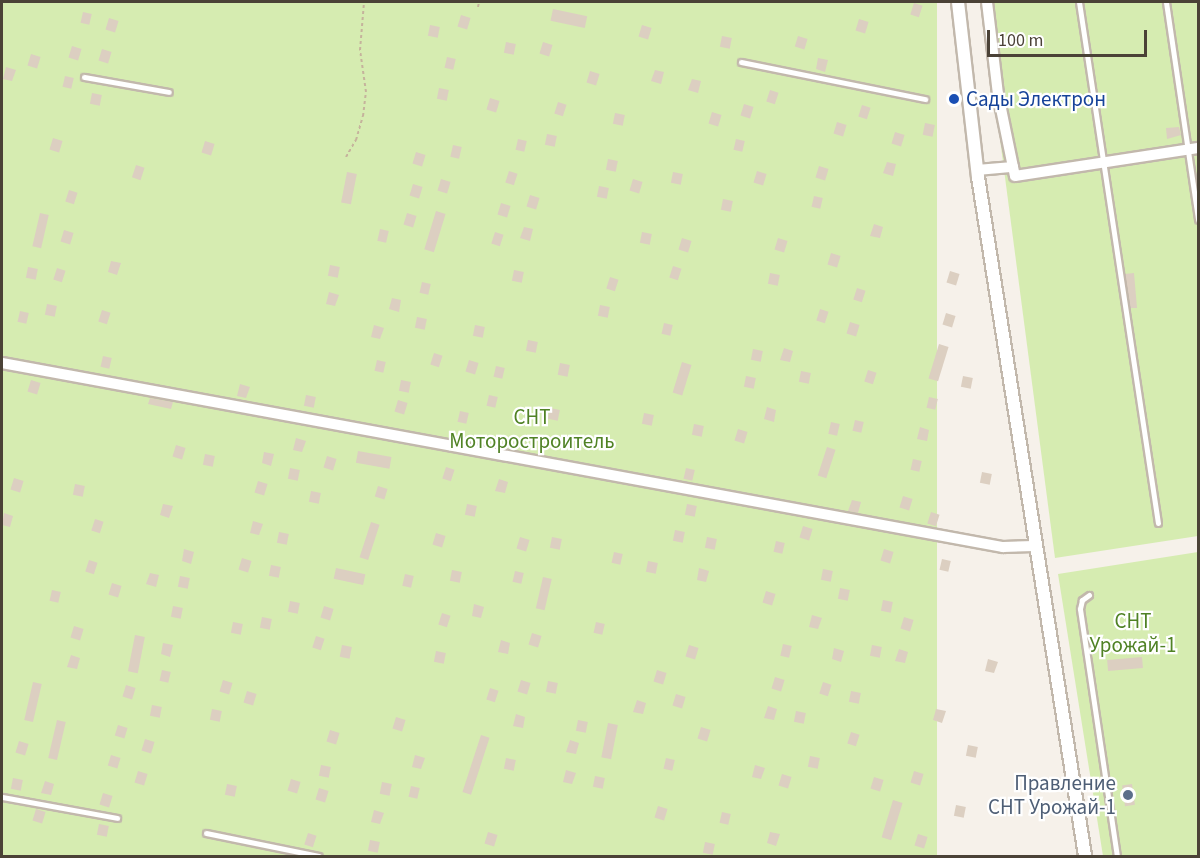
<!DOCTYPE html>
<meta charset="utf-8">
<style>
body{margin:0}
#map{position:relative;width:1200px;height:858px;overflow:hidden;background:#f6f1ea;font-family:"Source Sans 3",sans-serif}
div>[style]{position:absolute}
.green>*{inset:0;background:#d6ecb1;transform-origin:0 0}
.building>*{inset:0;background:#dccfc1;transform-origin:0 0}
.path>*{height:2px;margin-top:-1px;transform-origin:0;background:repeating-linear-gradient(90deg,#c5b39c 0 3px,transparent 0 6px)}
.roads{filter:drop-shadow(2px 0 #c2b8ac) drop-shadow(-2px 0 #c2b8ac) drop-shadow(0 2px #c2b8ac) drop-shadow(0 -2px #c2b8ac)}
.service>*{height:5px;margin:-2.5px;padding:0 2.5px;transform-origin:2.5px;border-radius:2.5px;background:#fff}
.minor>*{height:10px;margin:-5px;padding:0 5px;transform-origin:5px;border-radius:5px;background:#fff}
.tertiary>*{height:12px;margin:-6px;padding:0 6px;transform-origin:6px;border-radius:6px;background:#fff}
.dots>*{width:16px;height:16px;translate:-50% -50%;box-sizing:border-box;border:3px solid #fff;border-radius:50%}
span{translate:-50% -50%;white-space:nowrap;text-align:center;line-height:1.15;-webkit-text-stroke:4.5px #fff;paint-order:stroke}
.transit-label{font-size:21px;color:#164399}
.left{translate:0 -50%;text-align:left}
.park-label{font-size:21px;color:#508225}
.service-label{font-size:21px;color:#4e5e75}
.right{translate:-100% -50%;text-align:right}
.frame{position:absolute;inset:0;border:3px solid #4b4237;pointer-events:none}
.scale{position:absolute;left:987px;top:30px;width:160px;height:27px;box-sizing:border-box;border:3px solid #4b4237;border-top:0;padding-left:8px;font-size:18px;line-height:21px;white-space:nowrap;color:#4b4237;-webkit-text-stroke:4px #fff;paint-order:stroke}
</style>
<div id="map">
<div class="green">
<i style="left:2px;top:2px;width:935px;height:854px"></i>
<i style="clip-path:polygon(982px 2px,1198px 2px,1198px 536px,1055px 558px)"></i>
<i style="clip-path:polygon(1198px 552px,1198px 856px,1103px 856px,1058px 574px)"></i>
</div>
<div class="building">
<i style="left:914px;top:3px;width:9px;height:12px;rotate:18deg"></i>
<i style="left:553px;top:9px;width:35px;height:12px;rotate:12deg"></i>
<i style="left:83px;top:12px;width:9px;height:11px;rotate:13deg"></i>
<i style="left:461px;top:15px;width:10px;height:12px;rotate:17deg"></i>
<i style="left:109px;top:18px;width:10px;height:12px;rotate:17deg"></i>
<i style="left:859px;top:19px;width:10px;height:12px;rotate:17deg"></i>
<i style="left:430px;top:25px;width:10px;height:11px;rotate:11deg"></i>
<i style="left:642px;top:25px;width:10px;height:12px;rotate:17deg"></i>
<i style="left:722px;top:36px;width:10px;height:11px;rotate:11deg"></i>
<i style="left:798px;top:36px;width:10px;height:11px;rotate:17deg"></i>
<i style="left:506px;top:42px;width:10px;height:11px;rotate:11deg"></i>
<i style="left:543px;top:42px;width:10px;height:12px;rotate:17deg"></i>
<i style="left:72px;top:46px;width:10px;height:12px;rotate:17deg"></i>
<i style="left:102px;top:49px;width:10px;height:12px;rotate:17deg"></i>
<i style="left:31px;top:54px;width:10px;height:12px;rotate:17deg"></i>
<i style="left:447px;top:57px;width:9px;height:11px;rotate:13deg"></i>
<i style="clip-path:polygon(818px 58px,828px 60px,825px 72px,816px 69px)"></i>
<i style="clip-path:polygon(6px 67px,16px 70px,12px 81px,3px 79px)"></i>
<i style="clip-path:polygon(655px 70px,664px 72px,661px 84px,651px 81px)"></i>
<i style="left:590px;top:71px;width:10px;height:12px;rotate:17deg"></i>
<i style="left:65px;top:76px;width:9px;height:11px;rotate:13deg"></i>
<i style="clip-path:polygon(692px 79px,701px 81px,698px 93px,688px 90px)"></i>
<i style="left:439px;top:88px;width:10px;height:11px;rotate:11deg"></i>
<i style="left:770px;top:90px;width:9px;height:12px;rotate:18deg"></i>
<i style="left:92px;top:93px;width:10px;height:11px;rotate:11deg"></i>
<i style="left:490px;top:98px;width:10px;height:12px;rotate:17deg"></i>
<i style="left:558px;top:102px;width:9px;height:12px;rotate:18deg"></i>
<i style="left:744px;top:104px;width:10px;height:12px;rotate:17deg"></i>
<i style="left:862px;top:105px;width:9px;height:12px;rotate:18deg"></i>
<i style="left:712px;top:112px;width:10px;height:12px;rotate:17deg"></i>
<i style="left:615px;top:113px;width:10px;height:11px;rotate:11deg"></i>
<i style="left:837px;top:122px;width:10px;height:12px;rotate:17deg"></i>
<i style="left:925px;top:123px;width:10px;height:12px;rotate:11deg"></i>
<i style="clip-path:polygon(1179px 127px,1181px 135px,1167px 139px,1166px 128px)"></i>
<i style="left:895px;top:132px;width:10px;height:12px;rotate:17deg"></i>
<i style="left:547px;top:134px;width:10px;height:11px;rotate:11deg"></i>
<i style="left:53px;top:138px;width:10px;height:12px;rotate:17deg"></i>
<i style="left:518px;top:139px;width:9px;height:11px;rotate:13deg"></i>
<i style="left:736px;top:139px;width:9px;height:11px;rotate:13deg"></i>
<i style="left:205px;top:141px;width:10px;height:12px;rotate:17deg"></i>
<i style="left:453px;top:145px;width:9px;height:12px;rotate:13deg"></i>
<i style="left:416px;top:152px;width:10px;height:12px;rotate:17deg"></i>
<i style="left:608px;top:159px;width:10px;height:11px;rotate:11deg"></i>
<i style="clip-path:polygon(887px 162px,896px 164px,893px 176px,883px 173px)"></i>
<i style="left:136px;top:165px;width:9px;height:13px;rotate:18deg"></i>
<i style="left:819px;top:166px;width:10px;height:12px;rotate:17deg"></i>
<i style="left:509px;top:171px;width:9px;height:12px;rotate:18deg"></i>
<i style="left:757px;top:171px;width:10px;height:12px;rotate:17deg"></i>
<i style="left:347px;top:172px;width:10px;height:31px;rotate:11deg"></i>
<i style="left:673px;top:172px;width:10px;height:11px;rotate:11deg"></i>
<i style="left:441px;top:179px;width:10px;height:12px;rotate:17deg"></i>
<i style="left:633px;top:179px;width:10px;height:12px;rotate:17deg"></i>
<i style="left:413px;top:184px;width:10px;height:12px;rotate:17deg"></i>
<i style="left:599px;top:186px;width:10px;height:11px;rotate:11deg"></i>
<i style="left:69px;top:190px;width:9px;height:12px;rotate:18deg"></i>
<i style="left:530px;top:195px;width:10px;height:12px;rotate:17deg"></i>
<i style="left:814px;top:196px;width:9px;height:11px;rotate:13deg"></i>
<i style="left:723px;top:199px;width:10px;height:11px;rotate:11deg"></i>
<i style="left:501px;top:203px;width:10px;height:12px;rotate:17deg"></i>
<i style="left:436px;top:211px;width:10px;height:40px;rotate:17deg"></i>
<i style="left:40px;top:213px;width:9px;height:34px;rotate:13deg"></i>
<i style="left:407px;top:213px;width:10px;height:12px;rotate:17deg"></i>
<i style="clip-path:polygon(874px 224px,883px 227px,880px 238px,870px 236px)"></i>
<i style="clip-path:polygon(524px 227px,533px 229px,530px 241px,520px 238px)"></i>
<i style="left:380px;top:229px;width:9px;height:12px;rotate:13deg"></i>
<i style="left:64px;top:230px;width:10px;height:12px;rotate:17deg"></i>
<i style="left:495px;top:232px;width:9px;height:12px;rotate:18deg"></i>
<i style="left:642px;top:232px;width:10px;height:11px;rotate:11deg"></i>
<i style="left:682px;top:238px;width:10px;height:12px;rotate:17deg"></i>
<i style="left:778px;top:238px;width:10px;height:12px;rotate:17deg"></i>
<i style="left:831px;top:253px;width:10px;height:12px;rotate:17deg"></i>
<i style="clip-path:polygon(111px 261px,121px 263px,117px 275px,108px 272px)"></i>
<i style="left:330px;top:265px;width:10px;height:11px;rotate:11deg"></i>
<i style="left:673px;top:266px;width:9px;height:12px;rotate:18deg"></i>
<i style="left:28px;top:267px;width:10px;height:11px;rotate:11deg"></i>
<i style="left:57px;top:268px;width:9px;height:12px;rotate:18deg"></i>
<i style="left:514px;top:270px;width:10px;height:11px;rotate:11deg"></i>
<i style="left:950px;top:271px;width:10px;height:12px;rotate:17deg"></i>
<i style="left:770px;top:273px;width:10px;height:11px;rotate:11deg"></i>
<i style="clip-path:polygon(1134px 273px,1137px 308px,1130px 308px,1125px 274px)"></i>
<i style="left:610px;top:277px;width:9px;height:12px;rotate:18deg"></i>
<i style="left:422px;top:282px;width:9px;height:11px;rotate:13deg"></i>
<i style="left:857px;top:288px;width:9px;height:12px;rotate:18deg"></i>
<i style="clip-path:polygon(329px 292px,339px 295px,335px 306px,326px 304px)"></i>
<i style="clip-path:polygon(392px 298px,401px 300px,399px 312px,389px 309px)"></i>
<i style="left:47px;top:304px;width:10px;height:11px;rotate:11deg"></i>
<i style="left:600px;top:305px;width:10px;height:11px;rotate:11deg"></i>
<i style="left:820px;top:309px;width:9px;height:12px;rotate:18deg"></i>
<i style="left:102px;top:310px;width:9px;height:12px;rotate:18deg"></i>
<i style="left:20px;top:311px;width:9px;height:11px;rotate:13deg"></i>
<i style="left:946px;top:313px;width:10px;height:12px;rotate:17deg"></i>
<i style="left:417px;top:317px;width:10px;height:11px;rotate:11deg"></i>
<i style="left:850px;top:322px;width:10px;height:12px;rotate:17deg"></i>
<i style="left:664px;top:323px;width:9px;height:11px;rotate:13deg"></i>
<i style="clip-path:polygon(374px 325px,384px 328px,380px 339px,371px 337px)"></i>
<i style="left:475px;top:325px;width:10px;height:11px;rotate:11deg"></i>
<i style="left:528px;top:340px;width:10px;height:11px;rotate:11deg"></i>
<i style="left:939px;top:344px;width:10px;height:36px;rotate:17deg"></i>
<i style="clip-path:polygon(784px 348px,793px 351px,790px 362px,780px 360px)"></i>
<i style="left:753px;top:349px;width:10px;height:11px;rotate:11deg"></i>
<i style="left:434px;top:353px;width:9px;height:12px;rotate:18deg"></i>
<i style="left:103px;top:356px;width:9px;height:11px;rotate:13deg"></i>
<i style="left:377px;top:360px;width:9px;height:11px;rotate:13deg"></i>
<i style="left:469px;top:360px;width:10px;height:12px;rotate:17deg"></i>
<i style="left:682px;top:362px;width:10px;height:32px;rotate:17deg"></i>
<i style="left:560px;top:363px;width:10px;height:12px;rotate:11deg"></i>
<i style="left:496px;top:366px;width:9px;height:11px;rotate:13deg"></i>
<i style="left:868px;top:370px;width:9px;height:12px;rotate:18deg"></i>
<i style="left:801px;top:371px;width:10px;height:11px;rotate:11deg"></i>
<i style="left:746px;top:376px;width:10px;height:11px;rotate:11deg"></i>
<i style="left:963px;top:376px;width:10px;height:11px;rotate:11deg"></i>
<i style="left:31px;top:380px;width:10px;height:12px;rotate:17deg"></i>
<i style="left:401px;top:380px;width:10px;height:11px;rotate:11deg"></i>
<i style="clip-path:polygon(240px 384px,250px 387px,246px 398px,237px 396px)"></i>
<i style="left:306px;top:395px;width:10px;height:11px;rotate:11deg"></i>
<i style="left:489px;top:395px;width:9px;height:11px;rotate:13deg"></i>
<i style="left:929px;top:397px;width:9px;height:11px;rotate:13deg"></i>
<i style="clip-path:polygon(150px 398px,173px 402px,171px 409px,148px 404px)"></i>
<i style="left:398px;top:400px;width:10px;height:12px;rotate:17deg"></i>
<i style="clip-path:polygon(767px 407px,776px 410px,774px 422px,764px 419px)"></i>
<i style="left:550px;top:408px;width:10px;height:11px;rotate:11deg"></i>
<i style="left:460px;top:411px;width:9px;height:11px;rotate:13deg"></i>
<i style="left:644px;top:413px;width:10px;height:11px;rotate:11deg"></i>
<i style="left:855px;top:420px;width:9px;height:11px;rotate:13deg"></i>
<i style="left:831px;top:422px;width:9px;height:12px;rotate:13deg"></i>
<i style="left:694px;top:424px;width:10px;height:11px;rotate:11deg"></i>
<i style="clip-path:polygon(920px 427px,929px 430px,927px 441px,917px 439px)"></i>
<i style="left:738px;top:429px;width:10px;height:12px;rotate:17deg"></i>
<i style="clip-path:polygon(296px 438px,306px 441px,302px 452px,293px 450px)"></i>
<i style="left:176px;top:445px;width:10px;height:12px;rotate:17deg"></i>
<i style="left:827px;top:447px;width:9px;height:30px;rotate:18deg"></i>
<i style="left:358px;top:451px;width:34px;height:12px;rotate:10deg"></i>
<i style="clip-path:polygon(264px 452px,274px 454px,271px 466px,262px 463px)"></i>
<i style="left:205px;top:454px;width:10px;height:11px;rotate:11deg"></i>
<i style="left:327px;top:456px;width:10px;height:12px;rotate:17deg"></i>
<i style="left:913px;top:459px;width:9px;height:11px;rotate:13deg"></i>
<i style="left:446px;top:467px;width:9px;height:12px;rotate:18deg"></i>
<i style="left:290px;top:468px;width:10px;height:11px;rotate:11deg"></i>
<i style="left:686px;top:468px;width:9px;height:11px;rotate:13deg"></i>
<i style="left:982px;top:472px;width:10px;height:11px;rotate:11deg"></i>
<i style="left:14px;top:478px;width:10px;height:12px;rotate:17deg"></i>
<i style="clip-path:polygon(499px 479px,508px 482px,505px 493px,495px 491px)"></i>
<i style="left:258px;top:481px;width:10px;height:12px;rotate:17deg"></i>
<i style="left:75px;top:484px;width:10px;height:11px;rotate:11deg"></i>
<i style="left:378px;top:486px;width:10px;height:11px;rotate:17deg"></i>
<i style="left:311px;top:491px;width:10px;height:11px;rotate:11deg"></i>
<i style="left:903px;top:496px;width:10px;height:12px;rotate:17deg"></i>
<i style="clip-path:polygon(852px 500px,861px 502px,858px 513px,848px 511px)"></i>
<i style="clip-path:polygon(163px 504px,173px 506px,169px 518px,160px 515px)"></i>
<i style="left:467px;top:504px;width:10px;height:11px;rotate:11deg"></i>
<i style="left:687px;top:504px;width:10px;height:11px;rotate:11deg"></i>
<i style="left:931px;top:512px;width:9px;height:12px;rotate:18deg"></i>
<i style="clip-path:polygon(4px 513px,13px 516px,10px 527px,2px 525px)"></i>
<i style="left:95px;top:519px;width:9px;height:12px;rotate:18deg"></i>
<i style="clip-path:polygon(253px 521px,263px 524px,259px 535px,250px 533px)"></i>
<i style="left:371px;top:522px;width:9px;height:37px;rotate:18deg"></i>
<i style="left:803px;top:526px;width:10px;height:12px;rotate:17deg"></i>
<i style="left:675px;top:530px;width:10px;height:11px;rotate:11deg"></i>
<i style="left:279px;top:532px;width:10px;height:11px;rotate:11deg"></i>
<i style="left:436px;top:533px;width:10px;height:12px;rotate:17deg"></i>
<i style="left:520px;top:537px;width:10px;height:12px;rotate:17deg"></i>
<i style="left:552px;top:537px;width:10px;height:11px;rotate:11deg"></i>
<i style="left:707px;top:537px;width:10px;height:11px;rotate:11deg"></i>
<i style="left:776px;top:541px;width:9px;height:11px;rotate:13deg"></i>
<i style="clip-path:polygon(184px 549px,194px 552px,191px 564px,182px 561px)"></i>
<i style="left:884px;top:549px;width:10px;height:12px;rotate:17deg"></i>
<i style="left:614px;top:552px;width:9px;height:11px;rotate:13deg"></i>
<i style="left:242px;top:558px;width:10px;height:12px;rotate:17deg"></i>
<i style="left:942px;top:559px;width:9px;height:11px;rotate:13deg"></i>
<i style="left:89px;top:560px;width:9px;height:12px;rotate:18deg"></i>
<i style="left:648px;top:561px;width:10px;height:11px;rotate:11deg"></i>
<i style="left:271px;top:565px;width:10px;height:11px;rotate:11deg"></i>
<i style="left:336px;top:568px;width:30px;height:11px;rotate:12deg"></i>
<i style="clip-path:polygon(699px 568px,709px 571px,706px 582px,697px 580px)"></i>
<i style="left:823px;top:569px;width:10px;height:11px;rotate:11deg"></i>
<i style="left:452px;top:570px;width:10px;height:11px;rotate:11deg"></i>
<i style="left:515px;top:571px;width:9px;height:11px;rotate:13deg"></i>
<i style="clip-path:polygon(150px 573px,159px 575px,156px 587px,146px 584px)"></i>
<i style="left:405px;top:574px;width:9px;height:12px;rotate:13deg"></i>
<i style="left:180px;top:576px;width:10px;height:11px;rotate:11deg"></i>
<i style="left:543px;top:577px;width:9px;height:32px;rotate:13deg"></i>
<i style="left:112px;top:583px;width:10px;height:12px;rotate:17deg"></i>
<i style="left:840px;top:588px;width:10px;height:11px;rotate:11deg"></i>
<i style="left:52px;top:590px;width:9px;height:11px;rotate:13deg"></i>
<i style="left:766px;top:591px;width:10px;height:12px;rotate:17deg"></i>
<i style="left:883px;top:600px;width:10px;height:11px;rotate:11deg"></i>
<i style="left:290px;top:601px;width:10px;height:11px;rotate:11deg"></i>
<i style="clip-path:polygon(474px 604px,484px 607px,481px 618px,472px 616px)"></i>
<i style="left:173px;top:606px;width:10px;height:11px;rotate:11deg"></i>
<i style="left:324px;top:606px;width:10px;height:12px;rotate:17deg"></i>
<i style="left:442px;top:613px;width:9px;height:12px;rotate:18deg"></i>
<i style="clip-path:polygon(812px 615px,822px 618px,818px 629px,809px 627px)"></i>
<i style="left:262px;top:617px;width:10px;height:11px;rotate:11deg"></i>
<i style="left:904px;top:617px;width:10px;height:12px;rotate:17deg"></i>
<i style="left:233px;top:622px;width:10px;height:11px;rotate:11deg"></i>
<i style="left:596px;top:622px;width:9px;height:11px;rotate:13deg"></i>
<i style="left:74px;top:626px;width:10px;height:12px;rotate:17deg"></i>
<i style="left:532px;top:633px;width:10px;height:12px;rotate:17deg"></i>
<i style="left:135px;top:635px;width:10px;height:37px;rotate:11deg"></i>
<i style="left:316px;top:636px;width:9px;height:12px;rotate:18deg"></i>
<i style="clip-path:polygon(501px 640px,510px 643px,508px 654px,498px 652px)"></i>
<i style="clip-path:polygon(163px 643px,173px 645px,170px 657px,161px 654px)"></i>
<i style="left:783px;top:644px;width:9px;height:12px;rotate:13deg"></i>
<i style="left:342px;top:645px;width:10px;height:12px;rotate:11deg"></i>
<i style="left:689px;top:645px;width:10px;height:12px;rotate:17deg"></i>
<i style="left:872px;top:645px;width:10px;height:11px;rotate:11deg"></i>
<i style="clip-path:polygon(834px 648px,844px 651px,841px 662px,832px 659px)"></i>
<i style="clip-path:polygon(899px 649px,908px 652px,905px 663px,895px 661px)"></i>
<i style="left:436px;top:651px;width:10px;height:11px;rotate:11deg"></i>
<i style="clip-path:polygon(71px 655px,80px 658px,77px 669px,67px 667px)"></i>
<i style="left:1142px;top:657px;width:11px;height:35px;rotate:85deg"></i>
<i style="clip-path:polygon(988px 659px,998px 662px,994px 673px,985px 671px)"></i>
<i style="left:162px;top:670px;width:9px;height:11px;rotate:13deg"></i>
<i style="left:657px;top:670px;width:10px;height:12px;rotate:17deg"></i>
<i style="left:775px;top:677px;width:10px;height:12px;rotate:17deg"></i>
<i style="left:223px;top:680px;width:10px;height:12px;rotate:17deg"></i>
<i style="left:521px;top:680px;width:10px;height:12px;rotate:17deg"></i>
<i style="left:548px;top:681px;width:10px;height:11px;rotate:11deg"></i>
<i style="left:33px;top:682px;width:9px;height:39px;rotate:13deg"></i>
<i style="left:823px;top:682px;width:9px;height:12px;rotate:18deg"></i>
<i style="left:126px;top:685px;width:10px;height:12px;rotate:17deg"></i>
<i style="left:490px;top:688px;width:9px;height:12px;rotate:18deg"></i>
<i style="left:247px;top:691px;width:10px;height:12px;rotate:17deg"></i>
<i style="left:851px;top:691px;width:10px;height:11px;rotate:11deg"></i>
<i style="left:676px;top:694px;width:10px;height:12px;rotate:17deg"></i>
<i style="clip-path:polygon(637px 700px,646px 703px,643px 714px,633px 712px)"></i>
<i style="left:152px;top:705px;width:10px;height:11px;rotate:11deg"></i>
<i style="clip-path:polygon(768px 706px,777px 709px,774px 720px,764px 718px)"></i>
<i style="left:212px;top:709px;width:10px;height:11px;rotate:11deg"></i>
<i style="clip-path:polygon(936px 709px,946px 711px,942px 723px,933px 720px)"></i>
<i style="left:796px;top:711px;width:10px;height:11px;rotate:11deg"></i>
<i style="clip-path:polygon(516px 714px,525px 717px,523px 728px,513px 726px)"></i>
<i style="left:396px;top:717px;width:10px;height:12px;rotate:17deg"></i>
<i style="left:57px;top:720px;width:9px;height:39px;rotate:13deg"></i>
<i style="left:578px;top:720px;width:10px;height:11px;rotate:11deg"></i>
<i style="left:608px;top:723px;width:10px;height:35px;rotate:11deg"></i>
<i style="left:118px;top:725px;width:10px;height:11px;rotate:17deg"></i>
<i style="left:701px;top:727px;width:10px;height:12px;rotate:17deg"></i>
<i style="left:330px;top:730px;width:10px;height:12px;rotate:17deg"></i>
<i style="left:851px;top:732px;width:9px;height:12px;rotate:18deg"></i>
<i style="left:481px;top:735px;width:9px;height:60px;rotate:18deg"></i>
<i style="left:145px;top:739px;width:10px;height:12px;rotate:17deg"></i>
<i style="clip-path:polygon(570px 740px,579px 743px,576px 754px,566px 752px)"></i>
<i style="left:19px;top:741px;width:10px;height:12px;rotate:17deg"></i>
<i style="left:968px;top:745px;width:10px;height:11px;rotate:11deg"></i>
<i style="left:111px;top:755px;width:10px;height:11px;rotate:17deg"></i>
<i style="clip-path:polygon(415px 755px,425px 758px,421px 769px,412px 767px)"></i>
<i style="left:810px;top:756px;width:10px;height:11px;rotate:11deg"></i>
<i style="left:506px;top:758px;width:10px;height:11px;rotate:11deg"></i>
<i style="left:666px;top:758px;width:9px;height:11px;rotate:13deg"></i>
<i style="left:321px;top:765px;width:10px;height:11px;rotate:11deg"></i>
<i style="clip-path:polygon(755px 765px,765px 768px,761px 779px,752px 777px)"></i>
<i style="clip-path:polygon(566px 770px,576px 773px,572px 784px,563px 782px)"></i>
<i style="left:138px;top:771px;width:10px;height:12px;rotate:17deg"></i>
<i style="left:914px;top:771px;width:10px;height:12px;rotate:17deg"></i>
<i style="left:782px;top:774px;width:10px;height:12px;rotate:17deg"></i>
<i style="left:595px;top:776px;width:10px;height:11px;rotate:11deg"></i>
<i style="left:874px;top:777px;width:10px;height:12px;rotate:17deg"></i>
<i style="left:13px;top:778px;width:10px;height:11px;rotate:11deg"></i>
<i style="left:291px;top:779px;width:10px;height:12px;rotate:17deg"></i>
<i style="clip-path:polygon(45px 781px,54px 784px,51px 795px,41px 793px)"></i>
<i style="left:382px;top:782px;width:10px;height:12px;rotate:11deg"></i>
<i style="left:227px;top:784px;width:10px;height:11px;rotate:11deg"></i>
<i style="left:1132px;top:784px;width:21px;height:10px;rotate:82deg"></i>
<i style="left:411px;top:786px;width:9px;height:11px;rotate:13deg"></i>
<i style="left:319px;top:788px;width:10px;height:12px;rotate:17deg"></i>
<i style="left:103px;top:793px;width:10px;height:12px;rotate:17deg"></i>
<i style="left:893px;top:800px;width:10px;height:39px;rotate:17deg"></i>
<i style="left:956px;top:805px;width:10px;height:11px;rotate:11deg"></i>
<i style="left:658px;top:806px;width:10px;height:12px;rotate:17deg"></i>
<i style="left:36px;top:809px;width:10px;height:12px;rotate:17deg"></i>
<i style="clip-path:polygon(374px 810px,384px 813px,380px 824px,371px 822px)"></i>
<i style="left:722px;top:812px;width:9px;height:11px;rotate:13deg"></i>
<i style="left:99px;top:824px;width:10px;height:11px;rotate:11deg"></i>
<i style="left:488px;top:832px;width:10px;height:12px;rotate:17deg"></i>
<i style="clip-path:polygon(770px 832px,780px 834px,776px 846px,767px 843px)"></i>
<i style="left:308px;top:833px;width:9px;height:12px;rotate:18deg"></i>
<i style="left:918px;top:834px;width:10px;height:12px;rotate:17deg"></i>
<i style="left:370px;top:840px;width:10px;height:11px;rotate:11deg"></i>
<i style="left:705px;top:842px;width:10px;height:11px;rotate:11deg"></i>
</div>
<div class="path">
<i style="left:478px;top:7px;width:5px;rotate:-79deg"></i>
<i style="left:346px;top:157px;width:20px;rotate:-60deg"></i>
<i style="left:356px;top:140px;width:25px;rotate:-74deg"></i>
<i style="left:363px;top:116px;width:24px;rotate:-83deg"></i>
<i style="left:366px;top:92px;width:42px;rotate:-98.1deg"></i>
<i style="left:360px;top:50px;width:48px;rotate:-85.2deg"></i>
</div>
<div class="roads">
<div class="service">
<i style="left:1079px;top:2px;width:527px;rotate:81.38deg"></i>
<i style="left:1166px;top:2px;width:220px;rotate:81.6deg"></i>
<i style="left:741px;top:62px;width:188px;rotate:11.4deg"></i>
<i style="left:84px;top:77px;width:86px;rotate:10deg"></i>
<i style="left:1089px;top:595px;width:9px;rotate:144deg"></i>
<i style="left:1082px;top:600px;width:9px;rotate:103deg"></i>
<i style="left:1080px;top:609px;width:250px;rotate:81.5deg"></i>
<i style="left:2px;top:797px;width:117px;rotate:10.3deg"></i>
<i style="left:206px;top:833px;width:115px;rotate:11.5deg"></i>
</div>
<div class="minor">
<i style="left:987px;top:2px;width:93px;rotate:83.2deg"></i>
<i style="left:998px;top:94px;width:75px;rotate:78.4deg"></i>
<i style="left:977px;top:170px;width:36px;rotate:-5deg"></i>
<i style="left:1013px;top:167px;width:9px;rotate:77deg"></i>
<i style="left:1015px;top:176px;width:185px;rotate:-8.7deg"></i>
<i style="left:2px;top:363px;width:1018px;rotate:10.42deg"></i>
<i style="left:1003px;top:547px;width:31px;rotate:-2deg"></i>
</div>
<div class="tertiary">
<i style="left:958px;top:2px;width:176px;rotate:83.5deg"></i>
<i style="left:978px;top:177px;width:687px;rotate:81.04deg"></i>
</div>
</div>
<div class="dots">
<i style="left:954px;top:99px;background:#1a4fb4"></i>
<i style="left:1128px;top:795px;background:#5c6f8a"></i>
</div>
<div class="transit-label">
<span class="left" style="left:966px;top:99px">Сады Электрон</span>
</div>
<div class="park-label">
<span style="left:532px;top:429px">СНТ<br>Моторостроитель</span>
<span style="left:1133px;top:633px">СНТ<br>Урожай-1</span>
</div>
<div class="service-label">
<span class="right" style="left:1116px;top:795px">Правление<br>СНТ Урожай-1</span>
</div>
<div class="frame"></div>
<div class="scale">100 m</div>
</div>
